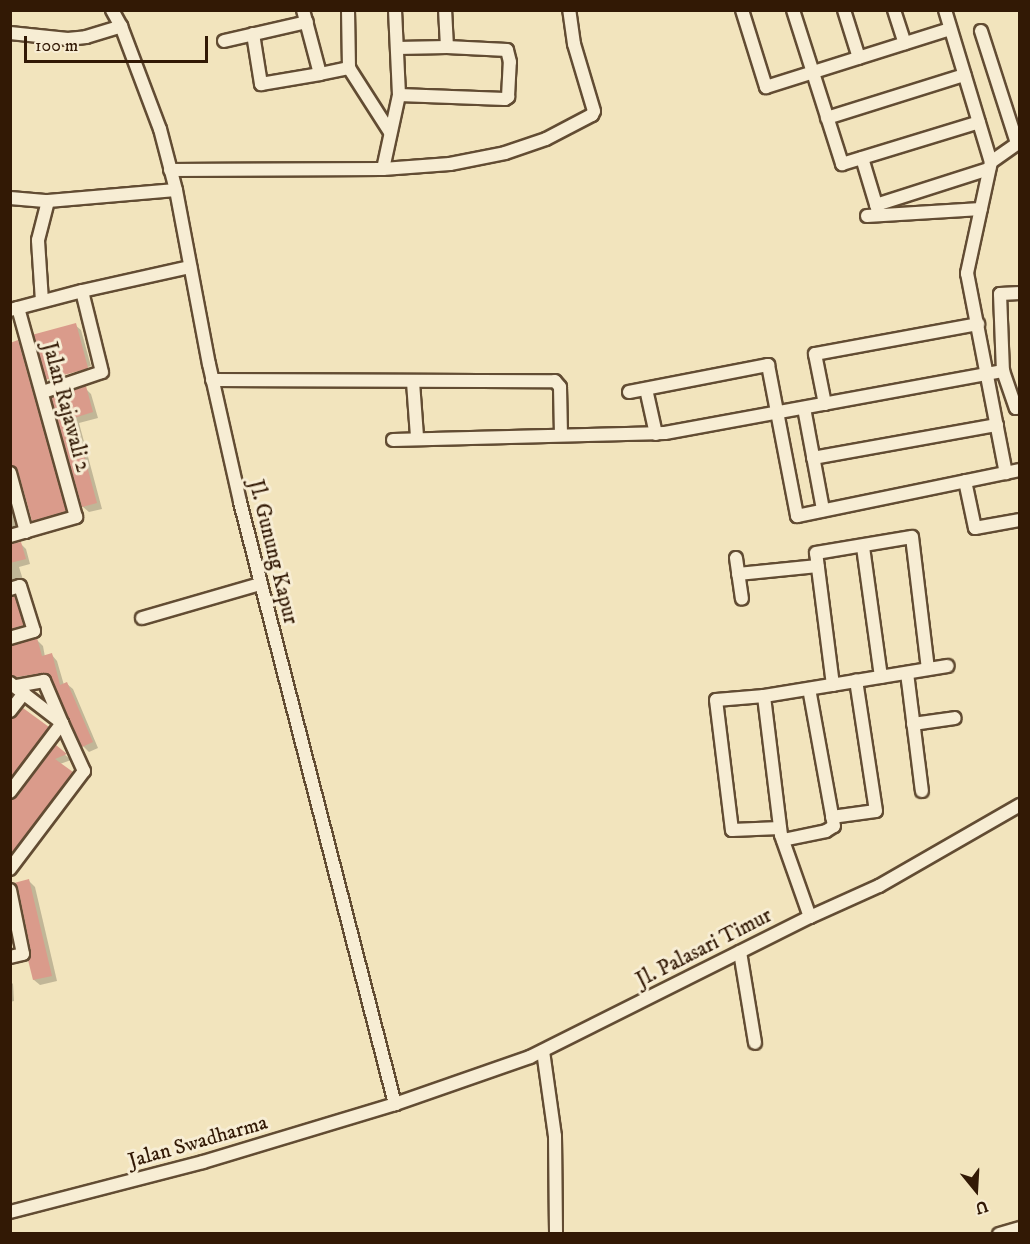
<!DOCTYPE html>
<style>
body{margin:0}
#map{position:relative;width:1030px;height:1244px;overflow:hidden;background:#f2e4bd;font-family:"IM FELL DW Pica",serif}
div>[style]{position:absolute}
.shadow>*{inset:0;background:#0003}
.building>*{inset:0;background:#da9b8b;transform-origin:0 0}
.roads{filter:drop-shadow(2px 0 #624c33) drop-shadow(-2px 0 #624c33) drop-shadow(0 2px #624c33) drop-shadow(0 -2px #624c33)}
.street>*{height:12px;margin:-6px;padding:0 6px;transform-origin:6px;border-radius:6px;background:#f7edd4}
span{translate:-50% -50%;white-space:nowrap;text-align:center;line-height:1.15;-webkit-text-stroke:6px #f7edd4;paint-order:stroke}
.street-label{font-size:21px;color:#321905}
.frame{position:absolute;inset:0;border:12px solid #321905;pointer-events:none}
.north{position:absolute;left:946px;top:1160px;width:60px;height:60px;-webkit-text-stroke:4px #f7edd4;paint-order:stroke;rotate:162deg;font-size:16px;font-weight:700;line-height:24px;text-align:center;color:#321905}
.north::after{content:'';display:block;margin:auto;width:21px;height:27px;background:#321905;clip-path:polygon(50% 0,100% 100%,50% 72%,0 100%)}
.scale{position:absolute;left:24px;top:36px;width:184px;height:27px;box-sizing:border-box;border:3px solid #321905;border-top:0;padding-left:8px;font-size:18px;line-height:21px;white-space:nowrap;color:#321905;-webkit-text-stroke:4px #f7edd4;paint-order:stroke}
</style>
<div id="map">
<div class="shadow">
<i style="clip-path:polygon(75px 325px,81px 330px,91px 366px,50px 379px,50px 383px,48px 381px)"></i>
<i style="clip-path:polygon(18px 342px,24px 348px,70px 517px,39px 526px,33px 520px,18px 470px,10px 472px,10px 344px)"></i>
<i style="clip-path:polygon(91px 368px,93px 374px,54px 387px,50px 383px)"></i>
<i style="clip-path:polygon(85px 388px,91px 394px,98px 418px,79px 423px,102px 509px,89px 512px,83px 507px,53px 399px)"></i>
<i style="clip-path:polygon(10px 495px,20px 531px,10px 535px)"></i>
<i style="clip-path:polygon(20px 543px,26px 549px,30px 564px,19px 567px,24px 583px,10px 589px,10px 545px)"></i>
<i style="clip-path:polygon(10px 597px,20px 604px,28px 631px,10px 637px)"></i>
<i style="clip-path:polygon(37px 640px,43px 646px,45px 657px,52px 655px,57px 661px,64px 685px,67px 684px,73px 689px,98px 748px,89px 752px,83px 746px,53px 679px,23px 682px,10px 670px,10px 647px)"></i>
<i style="clip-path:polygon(10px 720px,48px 728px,53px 733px,10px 790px)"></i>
<i style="clip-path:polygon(56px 747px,71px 760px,60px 764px,78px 778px,10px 867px,10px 801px,18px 798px)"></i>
<i style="clip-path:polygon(29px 881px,35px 887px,57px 981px,40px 985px,34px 980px)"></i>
<i style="clip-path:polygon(10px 981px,13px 984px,14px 1001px,10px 1002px)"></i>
</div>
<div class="building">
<i style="left:76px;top:323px;width:47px;height:44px;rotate:75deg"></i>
<i style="clip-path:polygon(18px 340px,66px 511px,32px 521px,18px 471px,10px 465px,10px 343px)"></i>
<i style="clip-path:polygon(86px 386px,93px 412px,74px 418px,97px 503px,82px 507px,51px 398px)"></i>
<i style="clip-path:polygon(21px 542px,26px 559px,10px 563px,10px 544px)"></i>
<i style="clip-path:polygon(15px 596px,24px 625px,10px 629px,10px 597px)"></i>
<i style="clip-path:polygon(37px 638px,42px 656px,52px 653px,60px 685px,67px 682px,93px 742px,82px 747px,49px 675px,43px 673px,16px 677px,12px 675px,10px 646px)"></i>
<i style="clip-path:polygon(23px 708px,49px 727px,10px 778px,10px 719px)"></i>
<i style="clip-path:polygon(56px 745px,67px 754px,55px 759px,73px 772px,10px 855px,10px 800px,17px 797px)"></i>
<i style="clip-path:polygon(29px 879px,52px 976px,33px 980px,28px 960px,31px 952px,18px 888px,14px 883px)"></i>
</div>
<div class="roads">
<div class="street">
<i style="left:112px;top:10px;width:18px;rotate:61deg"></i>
<i style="left:121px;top:26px;width:110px;rotate:69.3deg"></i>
<i style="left:160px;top:129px;width:63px;rotate:75.3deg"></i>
<i style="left:176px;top:190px;width:177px;rotate:79.3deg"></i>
<i style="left:209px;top:364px;width:141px;rotate:77.3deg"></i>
<i style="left:240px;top:502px;width:622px;rotate:75.56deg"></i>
<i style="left:303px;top:10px;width:66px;rotate:75.1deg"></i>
<i style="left:320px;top:74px;width:30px;rotate:-12deg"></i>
<i style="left:348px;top:10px;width:58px;rotate:89deg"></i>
<i style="left:349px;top:68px;width:76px;rotate:57.4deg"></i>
<i style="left:395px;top:10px;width:85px;rotate:87.3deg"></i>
<i style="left:742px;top:10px;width:81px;rotate:72.7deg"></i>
<i style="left:766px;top:87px;width:193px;rotate:-17.5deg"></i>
<i style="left:793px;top:10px;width:162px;rotate:72.3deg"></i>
<i style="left:842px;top:164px;width:143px;rotate:-17deg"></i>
<i style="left:844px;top:10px;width:50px;rotate:72.6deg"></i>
<i style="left:894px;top:10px;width:35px;rotate:72deg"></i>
<i style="left:945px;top:10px;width:159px;rotate:73.2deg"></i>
<i style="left:991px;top:162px;width:114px;rotate:102.2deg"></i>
<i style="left:967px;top:273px;width:204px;rotate:79deg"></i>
<i style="left:981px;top:31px;width:118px;rotate:72.2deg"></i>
<i style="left:10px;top:33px;width:58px;rotate:5.9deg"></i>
<i style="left:68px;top:39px;width:18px;rotate:-6deg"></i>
<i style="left:86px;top:37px;width:37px;rotate:-17deg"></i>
<i style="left:253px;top:34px;width:51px;rotate:80.9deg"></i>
<i style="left:261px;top:84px;width:60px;rotate:-9.6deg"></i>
<i style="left:224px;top:41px;width:85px;rotate:-12.9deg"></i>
<i style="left:397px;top:48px;width:50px;rotate:-1.1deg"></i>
<i style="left:827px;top:118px;width:144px;rotate:-17.4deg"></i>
<i style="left:862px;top:158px;width:55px;rotate:73.2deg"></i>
<i style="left:991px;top:162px;width:35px;rotate:-35deg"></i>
<i style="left:383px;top:169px;width:76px;rotate:-77.8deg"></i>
<i style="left:399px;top:95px;width:106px;rotate:2.2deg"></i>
<i style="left:505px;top:99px;width:4px;rotate:-34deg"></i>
<i style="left:508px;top:97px;width:35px;rotate:-87deg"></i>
<i style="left:510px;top:62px;width:12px;rotate:-104deg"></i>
<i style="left:507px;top:50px;width:60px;rotate:-177.1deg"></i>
<i style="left:447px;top:47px;width:37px;rotate:-93deg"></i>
<i style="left:170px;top:170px;width:213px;rotate:-0.3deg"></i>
<i style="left:383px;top:169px;width:67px;rotate:-4.3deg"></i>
<i style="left:450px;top:164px;width:56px;rotate:-11.3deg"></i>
<i style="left:505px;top:153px;width:43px;rotate:-18.9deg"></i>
<i style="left:546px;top:139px;width:52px;rotate:-27.6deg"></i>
<i style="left:592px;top:115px;width:4px;rotate:-63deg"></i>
<i style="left:594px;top:111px;width:70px;rotate:-106.6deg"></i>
<i style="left:574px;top:44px;width:34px;rotate:-98deg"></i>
<i style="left:10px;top:198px;width:38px;rotate:5deg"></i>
<i style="left:48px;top:201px;width:128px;rotate:-4.9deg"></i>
<i style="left:876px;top:205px;width:119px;rotate:-17.7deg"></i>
<i style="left:867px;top:216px;width:114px;rotate:-3.5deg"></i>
<i style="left:1020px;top:293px;width:20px;rotate:177deg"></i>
<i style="left:1000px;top:294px;width:77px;rotate:87.8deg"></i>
<i style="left:1003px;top:371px;width:39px;rotate:71deg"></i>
<i style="left:1016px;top:408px;width:4px;rotate:-14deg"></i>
<i style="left:42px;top:301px;width:61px;rotate:-93.8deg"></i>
<i style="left:38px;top:240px;width:40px;rotate:-75.6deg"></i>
<i style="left:10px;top:310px;width:74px;rotate:-14.8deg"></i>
<i style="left:82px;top:291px;width:111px;rotate:-12.5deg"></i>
<i style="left:212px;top:380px;width:343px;rotate:0.2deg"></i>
<i style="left:555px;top:381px;width:8px;rotate:50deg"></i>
<i style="left:560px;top:387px;width:48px;rotate:88.8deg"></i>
<i style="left:413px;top:382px;width:55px;rotate:85.8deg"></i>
<i style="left:646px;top:389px;width:46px;rotate:77.5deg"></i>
<i style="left:43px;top:392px;width:62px;rotate:-18.7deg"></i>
<i style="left:102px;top:372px;width:83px;rotate:-103.9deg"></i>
<i style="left:629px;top:392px;width:142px;rotate:-11deg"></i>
<i style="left:768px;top:365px;width:154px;rotate:79.1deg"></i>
<i style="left:797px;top:516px;width:228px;rotate:-11.7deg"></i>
<i style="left:825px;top:404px;width:51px;rotate:-101.3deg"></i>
<i style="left:815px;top:354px;width:166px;rotate:-10.4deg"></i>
<i style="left:804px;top:408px;width:104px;rotate:79.4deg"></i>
<i style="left:393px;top:440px;width:272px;rotate:-1.5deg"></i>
<i style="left:665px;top:433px;width:344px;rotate:-10.4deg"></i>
<i style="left:813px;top:458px;width:187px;rotate:-10.2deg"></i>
<i style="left:10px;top:473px;width:61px;rotate:74.8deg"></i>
<i style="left:965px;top:481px;width:48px;rotate:78deg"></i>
<i style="left:975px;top:528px;width:46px;rotate:-10.1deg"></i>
<i style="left:10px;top:536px;width:69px;rotate:-16.1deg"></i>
<i style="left:76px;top:517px;width:217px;rotate:-105.5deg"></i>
<i style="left:863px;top:547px;width:131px;rotate:82.1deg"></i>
<i style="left:736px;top:558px;width:41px;rotate:81.7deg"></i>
<i style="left:738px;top:574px;width:80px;rotate:-5.7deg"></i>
<i style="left:10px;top:589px;width:10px;rotate:-17deg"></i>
<i style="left:20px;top:586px;width:47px;rotate:72.7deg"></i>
<i style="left:34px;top:631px;width:25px;rotate:164deg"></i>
<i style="left:142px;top:618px;width:123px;rotate:-16.1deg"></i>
<i style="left:907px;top:673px;width:119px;rotate:82.8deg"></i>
<i style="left:10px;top:683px;width:66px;rotate:37.6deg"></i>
<i style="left:62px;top:723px;width:53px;rotate:65.4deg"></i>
<i style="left:84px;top:771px;width:123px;rotate:127.1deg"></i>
<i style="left:833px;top:685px;width:133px;rotate:-97.3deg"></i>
<i style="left:816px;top:553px;width:97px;rotate:-9.5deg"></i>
<i style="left:912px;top:537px;width:133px;rotate:83.1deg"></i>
<i style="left:764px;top:696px;width:48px;rotate:175.2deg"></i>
<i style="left:716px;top:700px;width:131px;rotate:83deg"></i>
<i style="left:732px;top:830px;width:48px;rotate:-2.4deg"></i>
<i style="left:10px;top:711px;width:23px;rotate:-52deg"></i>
<i style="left:913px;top:724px;width:42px;rotate:-8.1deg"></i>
<i style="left:10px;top:792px;width:86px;rotate:-53deg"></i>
<i style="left:62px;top:723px;width:46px;rotate:-113.2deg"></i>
<i style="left:44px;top:681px;width:29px;rotate:170deg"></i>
<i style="left:832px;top:817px;width:44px;rotate:-7.8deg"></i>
<i style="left:876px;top:811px;width:132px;rotate:-98.7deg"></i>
<i style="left:783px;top:840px;width:44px;rotate:-11.8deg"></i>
<i style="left:826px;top:831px;width:9px;rotate:-32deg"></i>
<i style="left:834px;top:826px;width:139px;rotate:-100.3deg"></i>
<i style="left:10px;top:890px;width:65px;rotate:78.5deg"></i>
<i style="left:23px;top:954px;width:13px;rotate:167deg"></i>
<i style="left:810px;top:917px;width:87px;rotate:-109.5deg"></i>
<i style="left:781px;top:835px;width:140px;rotate:-97deg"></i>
<i style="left:764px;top:696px;width:186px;rotate:-9.3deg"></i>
<i style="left:740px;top:952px;width:92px;rotate:80.6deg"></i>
<i style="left:543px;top:1051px;width:86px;rotate:82deg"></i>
<i style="left:555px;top:1136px;width:98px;rotate:89.4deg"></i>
<i style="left:10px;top:1212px;width:199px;rotate:-14.5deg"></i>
<i style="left:203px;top:1162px;width:201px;rotate:-16.8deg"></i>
<i style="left:395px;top:1104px;width:143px;rotate:-19.2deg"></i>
<i style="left:530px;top:1057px;width:313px;rotate:-26.6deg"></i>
<i style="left:810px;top:917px;width:76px;rotate:-24.2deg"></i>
<i style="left:879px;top:886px;width:163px;rotate:-29.9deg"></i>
<i style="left:999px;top:1234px;width:22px;rotate:-16deg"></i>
</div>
</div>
<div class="street-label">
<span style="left:66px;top:407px;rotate:75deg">Jalan Rajawali 2</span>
<span style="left:273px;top:552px;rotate:76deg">Jl. Gunung Kapur</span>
<span style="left:704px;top:948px;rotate:-27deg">Jl. Palasari Timur</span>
<span style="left:198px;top:1142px;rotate:-16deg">Jalan Swadharma</span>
</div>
<div class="frame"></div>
<div class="north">U</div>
<div class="scale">100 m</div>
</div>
